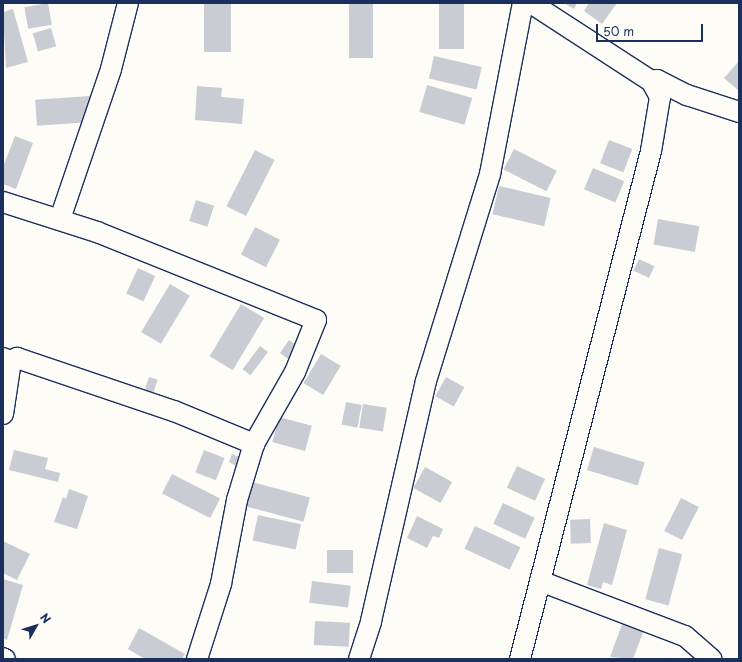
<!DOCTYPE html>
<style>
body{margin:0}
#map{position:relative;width:742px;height:662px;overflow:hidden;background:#fdfcf7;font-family:"Playpen Sans",sans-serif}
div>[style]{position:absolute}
.building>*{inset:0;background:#c9ccd3;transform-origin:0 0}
.roads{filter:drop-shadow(1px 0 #1b2f5e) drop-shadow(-1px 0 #1b2f5e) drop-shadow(0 1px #1b2f5e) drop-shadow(0 -1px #1b2f5e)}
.minor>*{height:20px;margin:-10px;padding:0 10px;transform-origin:10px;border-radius:10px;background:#fdfcf7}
span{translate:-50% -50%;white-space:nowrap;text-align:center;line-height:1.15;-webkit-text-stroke:3px #fdfcf7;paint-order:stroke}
.frame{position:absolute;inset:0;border:4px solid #1b2f5e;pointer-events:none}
.north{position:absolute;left:16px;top:606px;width:40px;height:40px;-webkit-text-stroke:3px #fdfcf7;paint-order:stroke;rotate:51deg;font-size:11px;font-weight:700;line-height:16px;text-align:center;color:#1b2f5e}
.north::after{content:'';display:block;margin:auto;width:14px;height:18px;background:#1b2f5e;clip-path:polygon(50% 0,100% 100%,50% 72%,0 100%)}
.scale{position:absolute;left:596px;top:24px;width:107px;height:18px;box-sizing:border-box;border:2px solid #1b2f5e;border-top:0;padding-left:5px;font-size:12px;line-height:14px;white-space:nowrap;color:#1b2f5e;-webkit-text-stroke:3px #fdfcf7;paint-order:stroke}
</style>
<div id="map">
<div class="building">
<i style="left:48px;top:3px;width:22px;height:24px;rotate:80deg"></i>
<i style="left:204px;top:3px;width:27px;height:49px"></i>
<i style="left:349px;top:3px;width:24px;height:55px"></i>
<i style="left:439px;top:3px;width:25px;height:46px"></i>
<i style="clip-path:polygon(564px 3px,577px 3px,574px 9px)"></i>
<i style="clip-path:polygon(589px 3px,617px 3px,602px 24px,584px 11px)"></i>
<i style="clip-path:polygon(13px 9px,28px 62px,6px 68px,3px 12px)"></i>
<i style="left:51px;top:28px;width:19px;height:19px;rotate:74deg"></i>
<i style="left:434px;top:56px;width:49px;height:23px;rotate:13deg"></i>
<i style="clip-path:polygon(739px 61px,739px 91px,724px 78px)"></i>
<i style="left:427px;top:85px;width:47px;height:28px;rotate:16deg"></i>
<i style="clip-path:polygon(197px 86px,222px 88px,221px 97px,244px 99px,242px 124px,195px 120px)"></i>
<i style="left:90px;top:96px;width:26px;height:55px;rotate:86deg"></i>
<i style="clip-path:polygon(15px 136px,33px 143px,16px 189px,3px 184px,3px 167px)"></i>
<i style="left:609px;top:140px;width:25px;height:25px;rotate:21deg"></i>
<i style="left:514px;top:149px;width:48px;height:23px;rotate:27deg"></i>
<i style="left:255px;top:150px;width:22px;height:63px;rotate:27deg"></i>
<i style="left:593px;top:168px;width:34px;height:23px;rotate:23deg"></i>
<i style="left:499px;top:186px;width:53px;height:29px;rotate:13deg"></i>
<i style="left:196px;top:200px;width:19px;height:22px;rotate:18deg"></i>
<i style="left:658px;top:219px;width:42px;height:26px;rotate:10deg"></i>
<i style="left:255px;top:227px;width:28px;height:31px;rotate:27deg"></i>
<i style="left:639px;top:259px;width:17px;height:13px;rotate:25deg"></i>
<i style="left:138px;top:268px;width:19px;height:28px;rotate:25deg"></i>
<i style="left:170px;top:284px;width:23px;height:56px;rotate:31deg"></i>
<i style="left:241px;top:304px;width:27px;height:61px;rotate:31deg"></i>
<i style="clip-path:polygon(289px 340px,296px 345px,288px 359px,280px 353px)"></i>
<i style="left:260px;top:346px;width:10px;height:29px;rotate:37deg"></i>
<i style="left:321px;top:354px;width:23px;height:34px;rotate:31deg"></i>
<i style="left:149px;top:377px;width:9px;height:13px;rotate:18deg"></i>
<i style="left:446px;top:377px;width:21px;height:22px;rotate:29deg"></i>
<i style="left:346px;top:402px;width:16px;height:23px;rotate:11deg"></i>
<i style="left:363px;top:404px;width:24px;height:24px;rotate:9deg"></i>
<i style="left:279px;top:417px;width:34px;height:26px;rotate:15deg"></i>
<i style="left:594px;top:447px;width:53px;height:24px;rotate:17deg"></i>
<i style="clip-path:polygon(14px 450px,48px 458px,45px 469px,60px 473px,58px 482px,9px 470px)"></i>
<i style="left:204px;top:450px;width:22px;height:24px;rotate:21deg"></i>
<i style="clip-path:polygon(232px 454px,242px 458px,238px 467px,229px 462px)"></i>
<i style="left:517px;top:466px;width:31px;height:24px;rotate:25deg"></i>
<i style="left:425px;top:467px;width:31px;height:24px;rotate:29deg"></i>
<i style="left:172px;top:474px;width:54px;height:22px;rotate:27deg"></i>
<i style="left:252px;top:482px;width:60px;height:25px;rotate:15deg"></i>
<i style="clip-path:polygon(69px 489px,88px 496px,77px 529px,54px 522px,63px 497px,66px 499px)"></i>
<i style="left:681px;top:498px;width:20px;height:37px;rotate:27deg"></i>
<i style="left:503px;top:503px;width:35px;height:23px;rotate:25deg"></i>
<i style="left:258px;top:515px;width:44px;height:26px;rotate:12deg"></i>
<i style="clip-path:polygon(417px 516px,443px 529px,439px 538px,433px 536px,427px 548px,407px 538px)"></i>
<i style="left:590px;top:519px;width:24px;height:20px;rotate:88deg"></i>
<i style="clip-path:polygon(604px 523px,627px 530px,612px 585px,603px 582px,601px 589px,587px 585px)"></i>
<i style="left:475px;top:526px;width:50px;height:25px;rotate:25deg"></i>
<i style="clip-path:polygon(3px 541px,30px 554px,17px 580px,3px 573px)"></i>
<i style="left:659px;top:548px;width:24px;height:53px;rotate:15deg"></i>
<i style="left:353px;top:550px;width:23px;height:26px;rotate:90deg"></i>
<i style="clip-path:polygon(3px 579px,23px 585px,7px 640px,3px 638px)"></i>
<i style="left:312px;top:581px;width:39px;height:22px;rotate:7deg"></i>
<i style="clip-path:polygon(624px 619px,645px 627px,633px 659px,610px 657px)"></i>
<i style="left:315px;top:621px;width:35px;height:24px;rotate:3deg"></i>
<i style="clip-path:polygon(139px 628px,185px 654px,182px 659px,145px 659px,128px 649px)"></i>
</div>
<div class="roads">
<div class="minor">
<i style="left:651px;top:81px;width:6px;rotate:-9deg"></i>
<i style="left:657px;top:80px;width:34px;rotate:27deg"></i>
<i style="left:687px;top:95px;width:55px;rotate:18.1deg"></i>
<i style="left:3px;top:202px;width:99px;rotate:17.7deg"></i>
<i style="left:97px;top:232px;width:236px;rotate:21.9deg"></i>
<i style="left:316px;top:320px;width:56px;rotate:112deg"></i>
<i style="left:295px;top:372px;width:83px;rotate:119.7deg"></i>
<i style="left:254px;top:444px;width:59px;rotate:106.9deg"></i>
<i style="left:237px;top:500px;width:86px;rotate:100.8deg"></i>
<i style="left:221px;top:584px;width:79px;rotate:107.7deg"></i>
<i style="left:60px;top:219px;width:158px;rotate:-71.2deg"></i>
<i style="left:111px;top:69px;width:68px;rotate:-75.6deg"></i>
<i style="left:3px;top:358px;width:9px;rotate:21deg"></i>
<i style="left:11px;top:361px;width:7px;rotate:-27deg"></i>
<i style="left:17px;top:358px;width:166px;rotate:18.7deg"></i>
<i style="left:174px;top:411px;width:87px;rotate:22.4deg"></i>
<i style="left:3px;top:414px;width:54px;rotate:-81.4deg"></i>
<i style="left:540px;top:581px;width:155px;rotate:20.8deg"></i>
<i style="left:685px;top:636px;width:35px;rotate:41deg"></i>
<i style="left:3px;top:658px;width:2px;rotate:27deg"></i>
<i style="left:359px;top:659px;width:40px;rotate:-72deg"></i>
<i style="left:371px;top:621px;width:246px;rotate:-77.1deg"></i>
<i style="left:426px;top:381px;width:217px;rotate:-72.8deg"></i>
<i style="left:490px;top:174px;width:174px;rotate:-79.1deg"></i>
<i style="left:520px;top:659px;width:525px;rotate:-75.54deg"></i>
<i style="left:651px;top:151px;width:55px;rotate:-80.5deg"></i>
<i style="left:660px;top:97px;width:18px;rotate:-119deg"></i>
<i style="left:651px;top:81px;width:143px;rotate:-147deg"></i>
</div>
</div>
<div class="frame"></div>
<div class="north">N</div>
<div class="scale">50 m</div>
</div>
